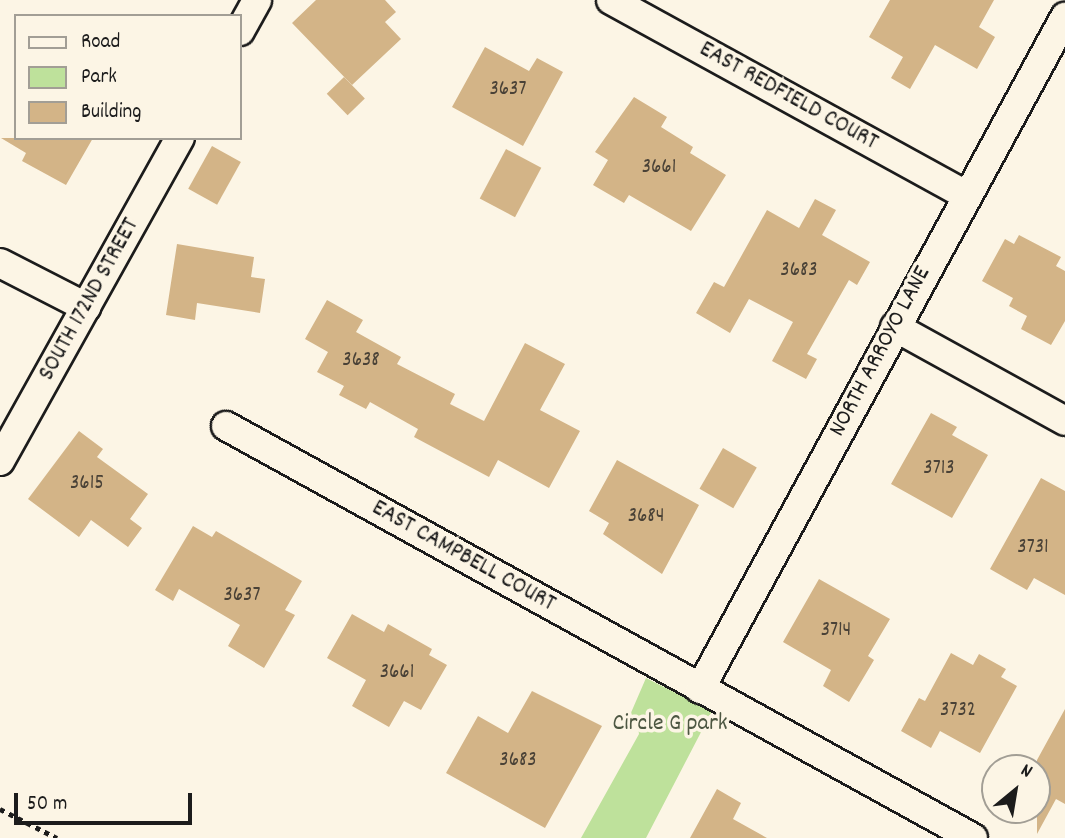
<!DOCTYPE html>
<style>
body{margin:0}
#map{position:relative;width:1065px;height:838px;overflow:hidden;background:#fcf5e5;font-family:Dekko,sans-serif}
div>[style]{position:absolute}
.green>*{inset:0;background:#bee19b}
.building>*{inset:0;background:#d3b487;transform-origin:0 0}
.path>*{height:4.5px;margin-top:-2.25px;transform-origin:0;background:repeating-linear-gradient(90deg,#1c1c1c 0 5px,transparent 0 10px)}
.roads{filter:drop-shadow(2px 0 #1c1c1c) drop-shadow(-2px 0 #1c1c1c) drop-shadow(0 2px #1c1c1c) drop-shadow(0 -2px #1c1c1c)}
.minor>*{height:28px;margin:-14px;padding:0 14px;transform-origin:14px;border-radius:14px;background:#fcf5e5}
span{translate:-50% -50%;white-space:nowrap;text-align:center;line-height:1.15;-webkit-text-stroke:7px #fcf5e5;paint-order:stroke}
.number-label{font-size:21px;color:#4a4237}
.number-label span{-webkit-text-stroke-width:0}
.street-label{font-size:24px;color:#1c1c1c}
.park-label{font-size:24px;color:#4d5742}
.legend{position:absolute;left:14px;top:14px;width:228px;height:126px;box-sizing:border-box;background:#fcf5e5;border:2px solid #a29e95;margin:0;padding:9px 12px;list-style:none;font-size:21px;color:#1c1c1c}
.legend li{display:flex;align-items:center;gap:14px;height:35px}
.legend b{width:35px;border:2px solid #a29e95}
.north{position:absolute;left:981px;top:754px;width:70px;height:70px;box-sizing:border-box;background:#fcf5e5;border:2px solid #a29e95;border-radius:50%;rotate:30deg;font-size:19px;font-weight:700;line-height:28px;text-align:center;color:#1c1c1c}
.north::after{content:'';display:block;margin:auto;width:24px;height:32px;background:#1c1c1c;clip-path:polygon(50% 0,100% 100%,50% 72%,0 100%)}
.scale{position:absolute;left:14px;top:793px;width:178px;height:32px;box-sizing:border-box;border:4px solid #1c1c1c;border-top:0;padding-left:9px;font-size:21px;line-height:24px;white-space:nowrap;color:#1c1c1c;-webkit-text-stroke:5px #fcf5e5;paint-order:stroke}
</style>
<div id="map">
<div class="green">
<i style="clip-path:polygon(646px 678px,712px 711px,646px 838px,581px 838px,639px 734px,637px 720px,630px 715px)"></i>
</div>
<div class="building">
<i style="clip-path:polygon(316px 0,385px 0,396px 12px,385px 22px,401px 39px,352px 85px,292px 23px)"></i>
<i style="clip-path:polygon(890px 0,994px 0,979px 27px,995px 37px,977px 69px,935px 45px,910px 89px,891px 78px,903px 57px,869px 37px)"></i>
<i style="clip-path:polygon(485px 47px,529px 71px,537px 58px,563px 72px,523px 146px,452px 107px)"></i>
<i style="left:344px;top:77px;width:30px;height:24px;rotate:46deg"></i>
<i style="clip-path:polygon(634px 97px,667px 117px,661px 127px,693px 147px,690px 153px,726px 175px,691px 231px,629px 195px,624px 203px,593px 185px,608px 160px,595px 152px)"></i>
<i style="clip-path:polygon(1px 138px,93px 138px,66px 185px,22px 161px,26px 153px)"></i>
<i style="left:212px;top:146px;width:33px;height:49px;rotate:29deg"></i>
<i style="left:506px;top:149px;width:40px;height:56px;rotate:28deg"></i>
<i style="clip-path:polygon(815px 199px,836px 210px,822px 235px,870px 262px,857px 285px,849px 280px,807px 354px,817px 359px,806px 379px,772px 361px,793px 322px,749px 299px,730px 333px,696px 313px,714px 282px,724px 287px,767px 210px,799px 228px)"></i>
<i style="clip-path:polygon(1019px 235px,1061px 257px,1056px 266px,1065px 271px,1065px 321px,1051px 345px,1021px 329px,1027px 316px,1009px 306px,1013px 298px,982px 281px,1005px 239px,1014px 244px)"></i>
<i style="clip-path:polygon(177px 244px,254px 257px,251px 277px,265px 279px,260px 313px,197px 303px,195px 320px,166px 315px)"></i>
<i style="clip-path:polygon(327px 300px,363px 320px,356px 332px,401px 357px,397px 364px,455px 394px,450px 404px,484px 421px,525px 343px,565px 364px,540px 410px,580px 431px,549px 488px,498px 460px,489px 477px,414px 437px,418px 429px,370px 402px,366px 409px,339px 395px,344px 386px,317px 372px,328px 352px,305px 339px)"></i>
<i style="clip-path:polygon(931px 413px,957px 427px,952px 435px,988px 455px,952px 518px,891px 484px)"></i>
<i style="clip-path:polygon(79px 431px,103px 449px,97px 457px,148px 494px,130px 519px,142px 528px,128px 547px,91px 520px,79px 537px,28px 499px)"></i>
<i style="left:723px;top:448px;width:39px;height:47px;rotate:30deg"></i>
<i style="clip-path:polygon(617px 460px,699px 505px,662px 574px,603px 534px,609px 523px,589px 511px)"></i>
<i style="clip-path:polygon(1041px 478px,1065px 491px,1065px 595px,1034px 578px,1027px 590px,990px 569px)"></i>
<i style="clip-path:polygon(193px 526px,212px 537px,216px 531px,302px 581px,285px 610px,295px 615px,264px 668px,228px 646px,240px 625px,179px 589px,173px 601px,155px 590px)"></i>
<i style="clip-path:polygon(819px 579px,890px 619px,868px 656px,874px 660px,849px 702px,823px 686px,831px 670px,783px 642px)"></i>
<i style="clip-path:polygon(352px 614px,384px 632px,388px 624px,432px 649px,429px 655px,447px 665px,421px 710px,404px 701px,389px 727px,352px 706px,366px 680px,327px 658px)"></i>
<i style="clip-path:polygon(951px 653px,973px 665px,979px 654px,1006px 669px,1001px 677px,1017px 686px,980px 753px,940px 731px,931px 748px,901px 731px,919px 698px,925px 701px)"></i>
<i style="clip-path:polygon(532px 691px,602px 726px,545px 828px,446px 773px,478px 716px,508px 733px)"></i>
<i style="clip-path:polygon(1065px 709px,1065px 804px,1056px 799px,1037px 834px,1037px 760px)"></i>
<i style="clip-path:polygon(717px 789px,741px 803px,733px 819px,767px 838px,690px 838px)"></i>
</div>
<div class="path">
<i style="left:0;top:809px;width:64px;rotate:27deg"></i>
</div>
<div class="roads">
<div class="minor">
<i style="left:611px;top:0;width:405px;rotate:28.8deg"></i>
<i style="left:240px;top:31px;width:35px;rotate:-61deg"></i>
<i style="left:0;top:263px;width:97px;rotate:27.1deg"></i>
<i style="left:895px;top:327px;width:194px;rotate:28.9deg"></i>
<i style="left:226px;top:426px;width:853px;rotate:28.88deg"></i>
<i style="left:0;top:461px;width:370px;rotate:-60.9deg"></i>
<i style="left:700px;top:689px;width:765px;rotate:-61.49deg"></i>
</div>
</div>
<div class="number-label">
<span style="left:508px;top:90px">3637</span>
<span style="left:659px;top:168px">3661</span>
<span style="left:799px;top:271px">3683</span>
<span style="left:361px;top:361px">3638</span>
<span style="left:939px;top:469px">3713</span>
<span style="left:87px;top:484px">3615</span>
<span style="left:646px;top:517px">3684</span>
<span style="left:1033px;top:548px">3731</span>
<span style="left:242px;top:596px">3637</span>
<span style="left:836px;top:631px">3714</span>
<span style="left:397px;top:673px">3661</span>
<span style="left:958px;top:711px">3732</span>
<span style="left:518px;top:761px">3683</span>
</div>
<div class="street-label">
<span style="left:788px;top:97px;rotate:29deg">EAST REDFIELD COURT</span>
<span style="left:90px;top:300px;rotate:-61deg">SOUTH 172ND STREET</span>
<span style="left:881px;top:352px;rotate:-62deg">NORTH ARROYO LANE</span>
<span style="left:463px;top:557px;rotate:29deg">EAST CAMPBELL COURT</span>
</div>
<div class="park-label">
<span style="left:670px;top:725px">Circle G park</span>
</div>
<ul class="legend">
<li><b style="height:9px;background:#fcf5e5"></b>Road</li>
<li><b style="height:19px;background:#bee19b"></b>Park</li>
<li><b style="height:19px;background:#d3b487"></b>Building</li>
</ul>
<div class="north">N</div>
<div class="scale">50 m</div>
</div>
